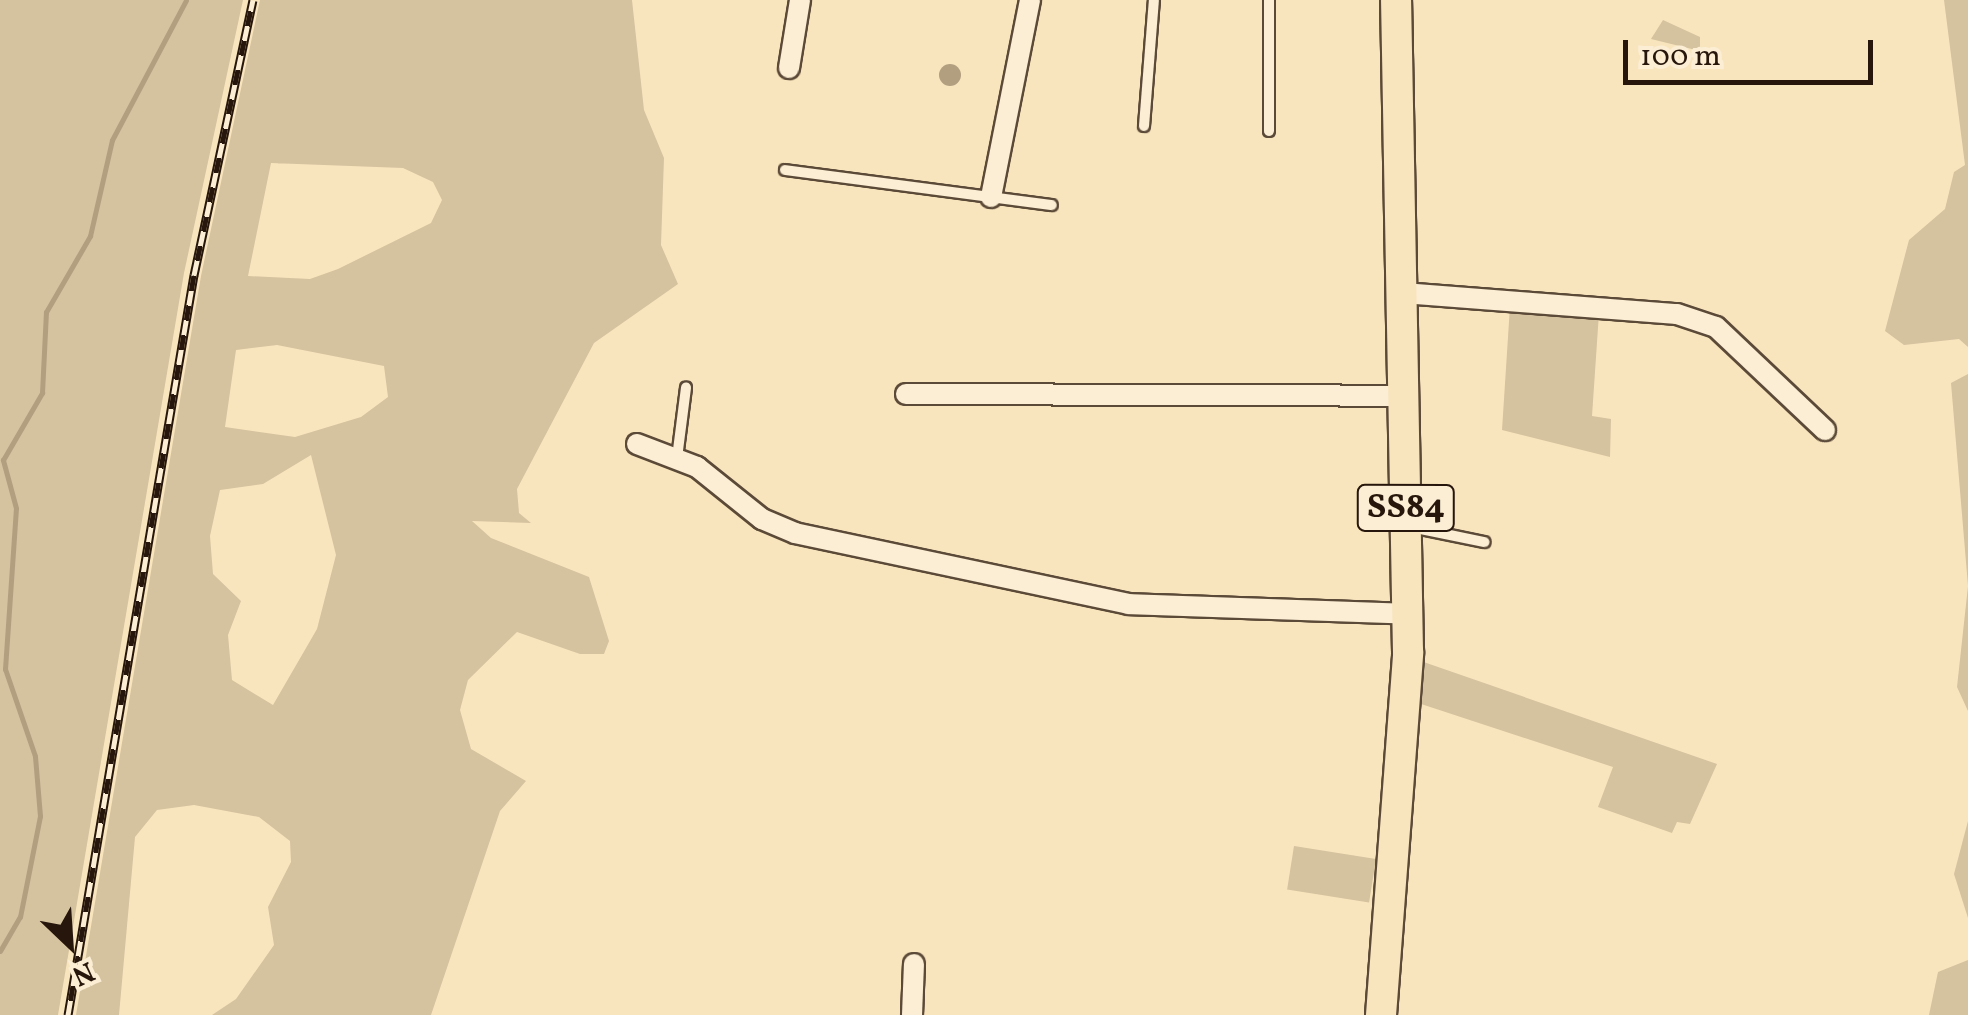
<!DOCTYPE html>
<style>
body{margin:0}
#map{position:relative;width:1968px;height:1015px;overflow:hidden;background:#f9e5bd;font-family:Vollkorn,serif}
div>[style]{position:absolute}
.green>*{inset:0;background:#d5c29f;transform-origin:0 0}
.water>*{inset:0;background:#b29f80}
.round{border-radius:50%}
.stream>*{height:5px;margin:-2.5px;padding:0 2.5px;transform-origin:2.5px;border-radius:2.5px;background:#b29f80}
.roads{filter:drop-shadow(2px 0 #5c4a38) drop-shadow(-2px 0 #5c4a38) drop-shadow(0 2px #5c4a38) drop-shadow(0 -2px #5c4a38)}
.lane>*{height:10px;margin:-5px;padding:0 5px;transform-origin:5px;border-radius:5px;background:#fbeed4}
.street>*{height:20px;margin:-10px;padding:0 10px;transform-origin:10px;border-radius:10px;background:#fbeed4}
.primary>*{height:30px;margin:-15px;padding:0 15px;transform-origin:15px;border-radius:15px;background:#f9e5bd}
.rail>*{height:9px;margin-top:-4.5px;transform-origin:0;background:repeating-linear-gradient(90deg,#fbeed4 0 15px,#27160b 0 30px);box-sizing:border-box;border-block:2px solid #27160b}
span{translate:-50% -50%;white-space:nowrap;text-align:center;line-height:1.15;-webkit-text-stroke:9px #fbeed4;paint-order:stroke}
.shield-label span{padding:2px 8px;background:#fbeed4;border:2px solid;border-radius:8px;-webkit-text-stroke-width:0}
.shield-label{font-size:35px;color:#27160b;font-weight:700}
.north{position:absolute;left:20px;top:895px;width:100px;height:100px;-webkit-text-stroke:8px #fbeed4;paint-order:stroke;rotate:155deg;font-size:28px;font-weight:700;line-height:40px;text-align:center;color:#27160b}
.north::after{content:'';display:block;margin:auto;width:35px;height:45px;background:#27160b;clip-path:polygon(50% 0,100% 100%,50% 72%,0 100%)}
.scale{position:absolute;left:1623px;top:40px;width:250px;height:45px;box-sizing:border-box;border:5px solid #27160b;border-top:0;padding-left:12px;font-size:30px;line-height:35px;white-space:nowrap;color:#27160b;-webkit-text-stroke:8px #fbeed4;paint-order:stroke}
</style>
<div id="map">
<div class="green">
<i style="clip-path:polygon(0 0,243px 0,184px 273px,58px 1015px,0 1015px)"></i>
<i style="clip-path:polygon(evenodd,260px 0,632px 0,644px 110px,664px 158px,661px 245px,678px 284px,594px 343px,517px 489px,519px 513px,531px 523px,472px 521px,491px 538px,589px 577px,609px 641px,604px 654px,580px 654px,517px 632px,468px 680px,460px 710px,471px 749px,526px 781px,500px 811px,431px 1015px,212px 1015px,236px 999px,274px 945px,268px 907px,291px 862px,290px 841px,259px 817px,194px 805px,157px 810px,135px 837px,119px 1015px,76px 1015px,201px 276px,260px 0,271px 163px,403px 168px,433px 182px,442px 200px,431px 223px,338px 269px,310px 279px,248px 276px,271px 163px,260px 0,277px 345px,384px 366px,388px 397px,361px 417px,295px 437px,225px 427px,236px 350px,277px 345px,260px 0,311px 455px,336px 555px,317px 629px,273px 705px,232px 680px,228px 635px,241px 601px,213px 574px,210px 536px,220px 490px,263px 484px,311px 455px)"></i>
<i style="clip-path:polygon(1944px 0,1968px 0,1968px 347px,1959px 339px,1904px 345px,1885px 331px,1909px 240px,1945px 209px,1954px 172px,1965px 165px)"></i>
<i style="clip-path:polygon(1663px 20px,1700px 37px,1700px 51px,1651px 39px)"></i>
<i style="clip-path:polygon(1510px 306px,1599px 313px,1592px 416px,1611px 419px,1610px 457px,1502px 430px)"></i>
<i style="clip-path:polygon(1968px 374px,1968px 711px,1957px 687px,1968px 586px,1951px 383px)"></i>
<i style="clip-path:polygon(1415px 659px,1717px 764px,1690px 824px,1677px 822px,1672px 833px,1598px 807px,1613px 767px,1412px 701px)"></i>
<i style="clip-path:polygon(1968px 821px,1968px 918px,1954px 874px)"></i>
<i style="left:1294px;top:846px;width:83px;height:44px;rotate:9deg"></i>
<i style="clip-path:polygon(1968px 960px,1968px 1015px,1929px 1015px,1938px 972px)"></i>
</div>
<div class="water">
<i class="round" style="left:939px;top:64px;width:22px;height:22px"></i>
</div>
<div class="stream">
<i style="left:0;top:951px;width:39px;rotate:-60deg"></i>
<i style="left:20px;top:917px;width:103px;rotate:-78.8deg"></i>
<i style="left:40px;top:816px;width:60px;rotate:-94.8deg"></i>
<i style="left:35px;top:756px;width:92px;rotate:-109deg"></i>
<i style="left:5px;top:669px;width:161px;rotate:-86.1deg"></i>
<i style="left:16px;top:508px;width:50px;rotate:-105.2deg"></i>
<i style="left:3px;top:460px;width:78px;rotate:-59.8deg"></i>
<i style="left:42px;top:393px;width:81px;rotate:-87.2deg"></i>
<i style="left:46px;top:312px;width:88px;rotate:-59.9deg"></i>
<i style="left:90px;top:236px;width:98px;rotate:-77.1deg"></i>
<i style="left:112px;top:140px;width:158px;rotate:-62.1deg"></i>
</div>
<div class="roads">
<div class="lane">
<i style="left:1144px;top:126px;width:126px;rotate:-85.5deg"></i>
<i style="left:1269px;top:131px;width:131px;rotate:-90deg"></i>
<i style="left:785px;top:170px;width:269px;rotate:7.5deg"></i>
<i style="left:677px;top:458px;width:71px;rotate:-82.7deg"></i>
<i style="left:1411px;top:527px;width:75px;rotate:11.6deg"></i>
</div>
<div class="street">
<i style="left:789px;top:68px;width:69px;rotate:-80.8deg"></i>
<i style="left:991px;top:197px;width:201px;rotate:-78.8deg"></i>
<i style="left:1403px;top:293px;width:275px;rotate:4.4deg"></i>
<i style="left:1677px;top:314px;width:41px;rotate:18.4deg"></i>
<i style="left:1716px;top:327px;width:150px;rotate:43.4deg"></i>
<i style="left:906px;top:394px;width:498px;rotate:0.2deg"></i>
<i style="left:637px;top:444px;width:64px;rotate:21deg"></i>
<i style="left:697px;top:467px;width:83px;rotate:38.7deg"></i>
<i style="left:762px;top:519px;width:36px;rotate:23deg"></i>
<i style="left:795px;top:533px;width:340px;rotate:12deg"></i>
<i style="left:1128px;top:604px;width:280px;rotate:2deg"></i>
<i style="left:912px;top:1015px;width:51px;rotate:-87.8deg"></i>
</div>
<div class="primary">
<i style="left:1381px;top:1015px;width:364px;rotate:-85.7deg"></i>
<i style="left:1408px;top:652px;width:652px;rotate:-91.05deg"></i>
</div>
</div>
<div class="rail">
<i style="left:68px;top:1015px;width:751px;rotate:-80.34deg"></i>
<i style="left:194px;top:275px;width:281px;rotate:-77.9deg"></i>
</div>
<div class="shield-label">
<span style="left:1406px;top:508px">SS84</span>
</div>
<div class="north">N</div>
<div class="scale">100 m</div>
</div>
